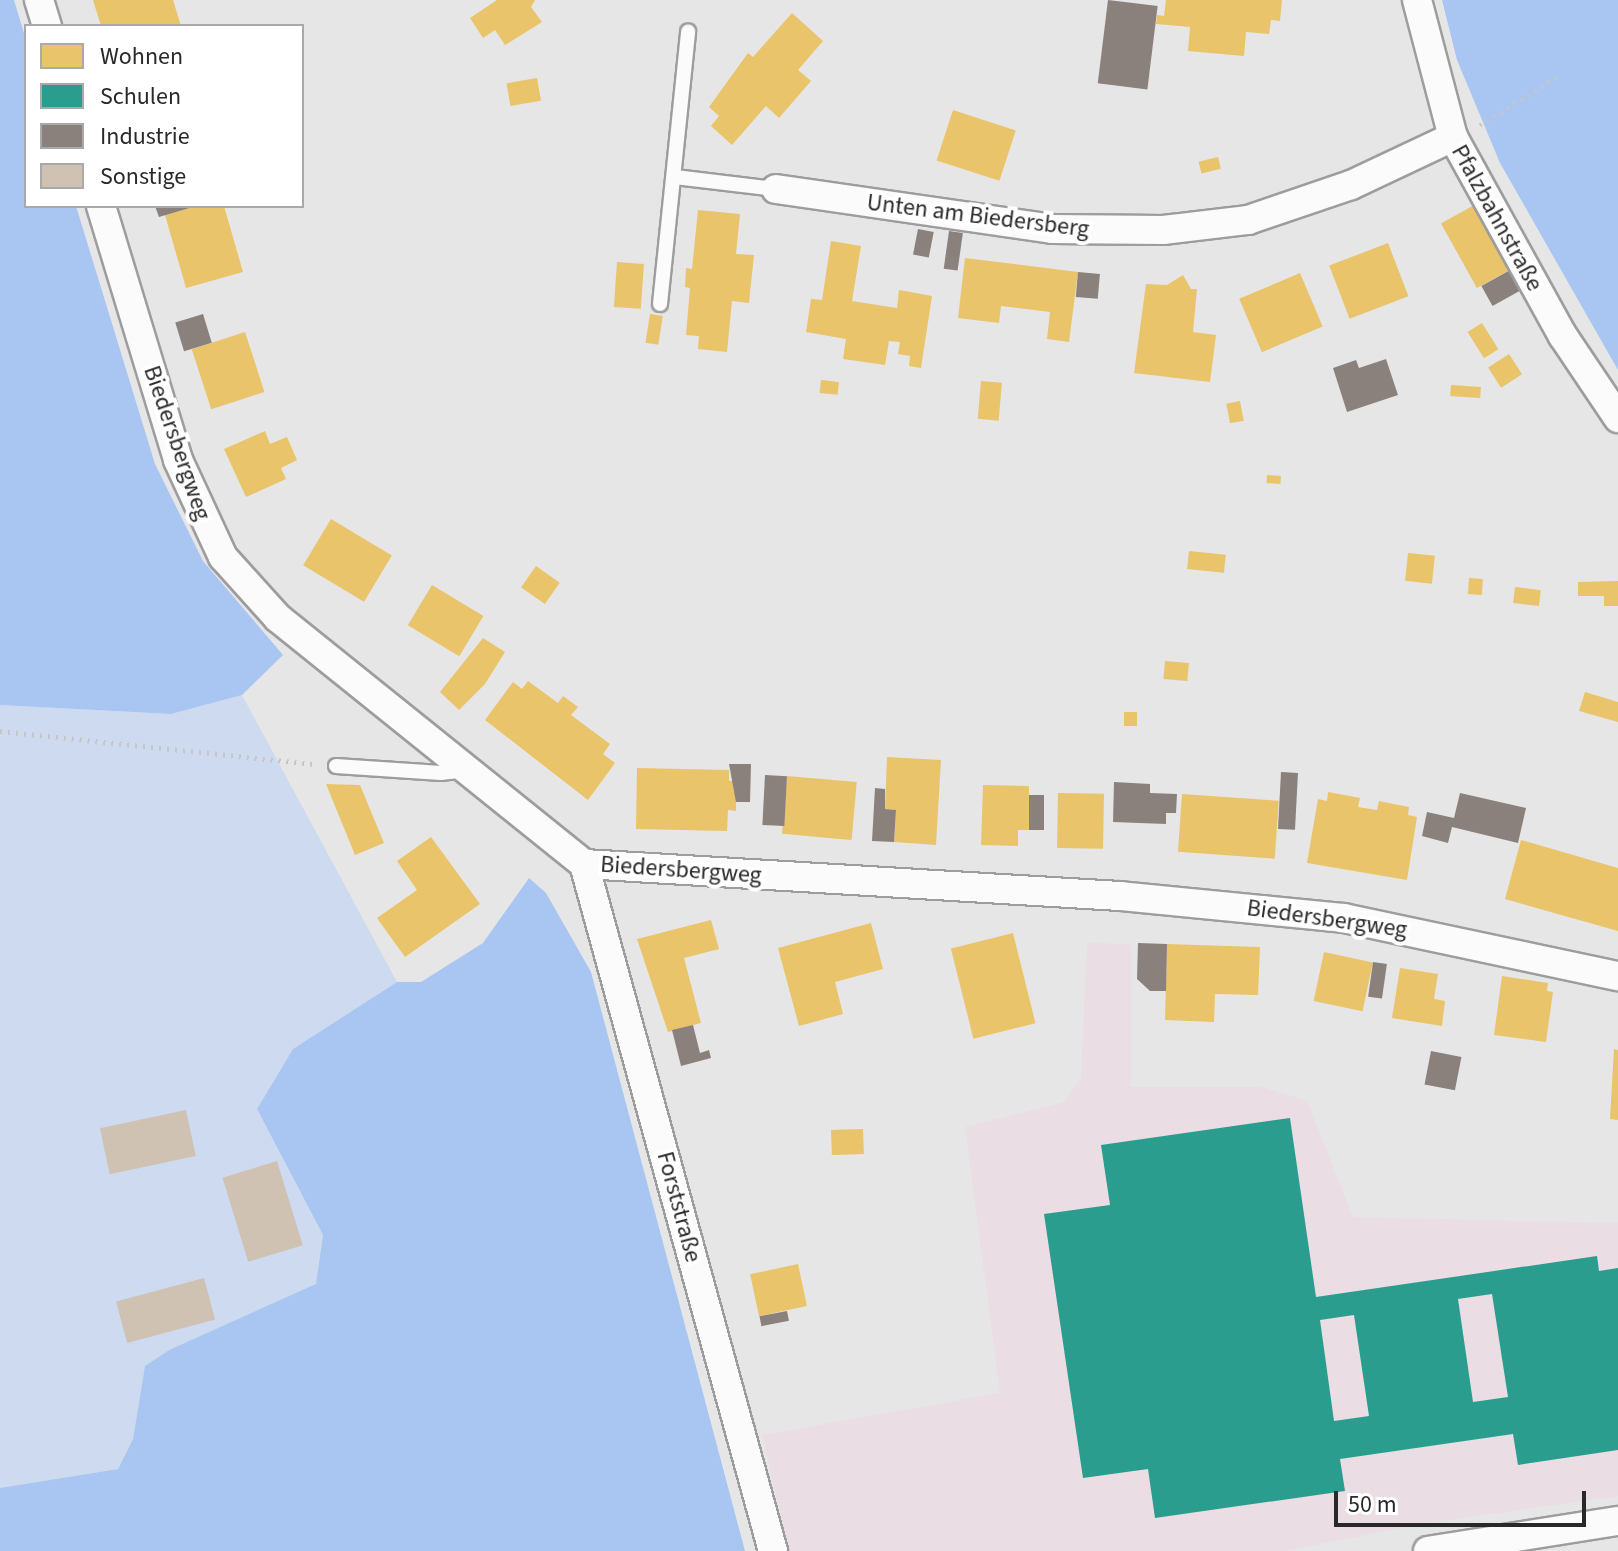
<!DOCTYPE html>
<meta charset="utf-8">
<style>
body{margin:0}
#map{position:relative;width:1618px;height:1551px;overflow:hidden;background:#e6e6e7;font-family:"Source Sans 3",sans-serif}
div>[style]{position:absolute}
.education>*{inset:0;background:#eadde3}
.green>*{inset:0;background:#cddaef}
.forest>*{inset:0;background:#a8c6f1}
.homes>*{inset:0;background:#e9c46a;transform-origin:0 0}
.schools>*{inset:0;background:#2a9d8f}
.industry>*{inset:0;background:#8a817c;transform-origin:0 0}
.building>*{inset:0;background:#cfc2b2;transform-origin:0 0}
.path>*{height:5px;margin-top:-2.5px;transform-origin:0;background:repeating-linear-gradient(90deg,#c5c6c6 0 2px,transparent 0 8px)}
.roads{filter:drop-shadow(2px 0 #9d9d9e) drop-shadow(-2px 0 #9d9d9e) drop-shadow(0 2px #9d9d9e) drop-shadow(0 -2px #9d9d9e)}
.lane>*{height:14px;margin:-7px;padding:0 7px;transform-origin:7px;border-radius:7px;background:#fbfbfb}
.street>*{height:28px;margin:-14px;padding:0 14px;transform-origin:14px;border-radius:14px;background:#fbfbfb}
span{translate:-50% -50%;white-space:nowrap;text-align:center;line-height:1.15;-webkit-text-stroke:8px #fff;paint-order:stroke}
.street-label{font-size:24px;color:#29292a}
.legend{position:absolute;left:24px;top:24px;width:280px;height:184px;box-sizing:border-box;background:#fff;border:2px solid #a9a9aa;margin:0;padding:10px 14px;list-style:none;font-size:24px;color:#29292a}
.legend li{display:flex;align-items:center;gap:16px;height:40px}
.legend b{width:40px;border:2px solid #a9a9aa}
.scale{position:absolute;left:1334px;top:1491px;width:252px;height:36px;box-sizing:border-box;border:4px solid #29292a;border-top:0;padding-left:10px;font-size:24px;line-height:28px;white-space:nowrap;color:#29292a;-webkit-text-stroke:6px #fff;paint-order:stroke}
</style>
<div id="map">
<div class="education">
<i style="clip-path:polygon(1087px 942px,1131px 945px,1131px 1087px,1262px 1087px,1307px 1101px,1353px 1217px,1618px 1223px,1618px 1496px,1421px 1524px,1285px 1551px,789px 1551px,762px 1435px,1000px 1393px,965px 1127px,1064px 1102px,1081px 1078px)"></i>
</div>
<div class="green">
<i style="clip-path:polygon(242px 695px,397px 982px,293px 1049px,257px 1109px,323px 1235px,316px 1285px,169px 1350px,145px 1366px,133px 1439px,118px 1469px,0 1488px,0 705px,171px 714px)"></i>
</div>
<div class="forest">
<i style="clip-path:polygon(0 0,14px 0,26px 40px,26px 206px,76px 206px,155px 464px,203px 561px,283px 655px,242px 695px,171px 714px,0 705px)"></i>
<i style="clip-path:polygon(1442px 0,1618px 0,1618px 370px,1500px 163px,1457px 60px)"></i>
<i style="clip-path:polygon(529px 878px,546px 893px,591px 972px,745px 1551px,0 1551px,0 1488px,118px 1469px,133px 1439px,145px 1366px,169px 1350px,316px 1284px,323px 1235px,257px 1109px,293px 1049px,397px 982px,421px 982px,483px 943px)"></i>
</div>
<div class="homes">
<i style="clip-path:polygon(93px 0,173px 0,181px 26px,101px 26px)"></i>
<i style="clip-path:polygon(497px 0,535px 0,531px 7px,542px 22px,505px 45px,495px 30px,483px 38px,470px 18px)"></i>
<i style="clip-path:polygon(1166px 0,1282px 0,1280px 21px,1271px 20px,1269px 34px,1246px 32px,1244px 56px,1188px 51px,1190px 27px,1156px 24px,1157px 15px,1164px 16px)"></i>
<i style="clip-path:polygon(792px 13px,823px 41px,798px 70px,811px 81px,779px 118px,766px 106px,732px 145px,711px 126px,719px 116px,709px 107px,748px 53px,753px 57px)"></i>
<i style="left:537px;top:78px;width:23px;height:31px;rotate:80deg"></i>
<i style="left:953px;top:110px;width:66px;height:53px;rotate:18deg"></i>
<i style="left:1218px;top:157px;width:12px;height:20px;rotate:76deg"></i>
<i style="left:1476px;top:204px;width:74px;height:40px;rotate:61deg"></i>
<i style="clip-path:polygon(196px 206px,224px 206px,243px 272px,186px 288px,165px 215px)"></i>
<i style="clip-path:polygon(698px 210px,740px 214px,736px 254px,754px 255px,749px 303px,732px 301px,727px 352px,698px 349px,699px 336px,686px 335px,690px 288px,685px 287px,686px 268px,692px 269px)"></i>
<i style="clip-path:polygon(831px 241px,861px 246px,852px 301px,897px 308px,899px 290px,932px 296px,921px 368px,909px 366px,910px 356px,898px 354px,900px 342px,889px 341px,885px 365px,843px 359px,846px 339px,806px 332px,811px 299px,822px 300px)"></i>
<i style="left:1388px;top:243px;width:57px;height:63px;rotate:69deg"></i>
<i style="clip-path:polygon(965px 258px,1078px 272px,1069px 342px,1047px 339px,1050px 312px,1001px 306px,999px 323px,958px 318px)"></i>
<i style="left:617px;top:262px;width:27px;height:45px;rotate:4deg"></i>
<i style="left:1300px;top:273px;width:58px;height:66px;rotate:67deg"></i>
<i style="clip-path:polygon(1183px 275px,1191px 289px,1197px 289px,1193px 332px,1216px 335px,1210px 382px,1134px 373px,1146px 284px,1167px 285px)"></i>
<i style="left:650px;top:314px;width:13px;height:29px;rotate:9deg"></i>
<i style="left:1482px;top:323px;width:31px;height:17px;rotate:58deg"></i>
<i style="left:245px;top:332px;width:63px;height:56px;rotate:72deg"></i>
<i style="left:1509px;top:354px;width:24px;height:25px;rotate:57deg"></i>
<i style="left:821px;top:380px;width:18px;height:13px;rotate:6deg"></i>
<i style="left:981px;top:381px;width:21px;height:38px;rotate:5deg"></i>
<i style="left:1451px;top:385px;width:30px;height:11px;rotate:4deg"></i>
<i style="left:1240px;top:401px;width:20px;height:14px;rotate:79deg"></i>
<i style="clip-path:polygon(265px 431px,270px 444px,287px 437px,297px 460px,281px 468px,286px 479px,246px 497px,224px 449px)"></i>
<i style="left:1267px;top:475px;width:14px;height:8px;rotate:4deg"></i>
<i style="left:331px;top:519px;width:71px;height:54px;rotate:31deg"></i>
<i style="left:1189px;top:551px;width:37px;height:18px;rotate:6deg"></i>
<i style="left:1408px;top:553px;width:27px;height:28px;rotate:6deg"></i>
<i style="left:536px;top:566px;width:29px;height:26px;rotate:35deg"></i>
<i style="left:1469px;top:578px;width:14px;height:16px;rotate:4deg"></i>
<i style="clip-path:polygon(1618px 581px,1618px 606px,1604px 606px,1604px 596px,1578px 596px,1578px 582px)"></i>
<i style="left:432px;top:585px;width:60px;height:47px;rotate:31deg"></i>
<i style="left:1515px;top:587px;width:26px;height:16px;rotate:7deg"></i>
<i style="clip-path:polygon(483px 638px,505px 652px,485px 684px,459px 710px,440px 692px)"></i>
<i style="left:1165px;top:661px;width:24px;height:18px;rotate:5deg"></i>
<i style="clip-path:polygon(528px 681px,558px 703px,563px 696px,578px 707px,571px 715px,610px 744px,603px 754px,615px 763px,588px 800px,485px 720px,513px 682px,522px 689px)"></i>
<i style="clip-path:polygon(1585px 692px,1618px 702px,1618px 722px,1579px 711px)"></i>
<i style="left:1124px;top:712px;width:13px;height:14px"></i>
<i style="clip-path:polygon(887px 757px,941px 760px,936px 845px,894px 842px,896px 810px,885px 809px)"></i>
<i style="clip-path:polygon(637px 768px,729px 770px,729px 781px,736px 781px,736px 811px,728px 810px,727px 831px,636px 829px)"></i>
<i style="left:787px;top:776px;width:70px;height:58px;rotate:5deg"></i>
<i style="clip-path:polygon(326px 784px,360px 785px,384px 843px,355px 855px)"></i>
<i style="clip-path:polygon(983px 785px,1029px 786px,1029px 830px,1018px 830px,1018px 846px,981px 845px)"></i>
<i style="clip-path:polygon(1328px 792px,1360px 798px,1358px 807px,1377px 810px,1379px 801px,1409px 807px,1408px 815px,1417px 817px,1407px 880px,1307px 863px,1318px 799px,1327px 801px)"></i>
<i style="left:1058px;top:793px;width:46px;height:55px;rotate:1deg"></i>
<i style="left:1182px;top:794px;width:97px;height:58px;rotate:4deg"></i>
<i style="clip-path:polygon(431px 837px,480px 904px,405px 957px,377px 918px,417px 890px,397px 861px)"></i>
<i style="clip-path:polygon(1521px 840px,1618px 868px,1618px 931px,1505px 899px)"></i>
<i style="clip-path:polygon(711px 920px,719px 949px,684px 958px,701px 1023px,668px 1032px,637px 939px)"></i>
<i style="clip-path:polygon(871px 923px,883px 969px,835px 982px,843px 1014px,799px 1026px,778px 948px)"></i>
<i style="left:1013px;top:933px;width:93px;height:64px;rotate:76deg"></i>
<i style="clip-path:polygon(1167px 944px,1260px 947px,1258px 995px,1215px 994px,1214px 1022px,1165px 1020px)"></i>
<i style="left:1324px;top:952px;width:50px;height:50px;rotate:12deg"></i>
<i style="clip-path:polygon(1400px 968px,1438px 974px,1434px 999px,1445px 1001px,1442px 1026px,1392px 1018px)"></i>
<i style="clip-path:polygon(1502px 976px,1548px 983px,1547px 991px,1553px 992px,1546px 1042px,1494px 1035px)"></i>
<i style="clip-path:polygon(1614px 1049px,1618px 1050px,1618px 1120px,1610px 1119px)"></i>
<i style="left:863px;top:1129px;width:25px;height:32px;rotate:88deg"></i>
<i style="left:798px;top:1264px;width:43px;height:49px;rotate:78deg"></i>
</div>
<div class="schools">
<i style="clip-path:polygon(evenodd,1290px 1118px,1316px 1297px,1597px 1256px,1599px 1271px,1618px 1268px,1618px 1450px,1518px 1465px,1513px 1434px,1340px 1459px,1345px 1491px,1155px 1518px,1148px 1469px,1083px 1478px,1044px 1214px,1110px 1205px,1101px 1145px,1290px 1118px,1492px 1294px,1508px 1397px,1473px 1402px,1458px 1299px,1492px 1294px,1290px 1118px,1354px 1315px,1369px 1416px,1334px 1421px,1320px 1320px,1354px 1315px)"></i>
</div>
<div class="industry">
<i style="left:1108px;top:0;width:50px;height:84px;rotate:7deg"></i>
<i style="clip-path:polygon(155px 206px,193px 206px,193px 207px,159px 217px)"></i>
<i style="left:918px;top:229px;width:16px;height:26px;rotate:11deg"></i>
<i style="left:949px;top:231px;width:14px;height:38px;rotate:8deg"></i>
<i style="left:1512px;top:269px;width:23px;height:35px;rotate:61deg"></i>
<i style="left:1078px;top:272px;width:22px;height:25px;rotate:5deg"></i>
<i style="left:203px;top:314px;width:30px;height:29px;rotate:73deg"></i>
<i style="clip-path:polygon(1386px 359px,1398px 395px,1347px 412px,1333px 368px,1356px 360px,1359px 368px)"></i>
<i style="clip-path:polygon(729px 764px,751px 764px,750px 802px,736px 802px)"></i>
<i style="left:1281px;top:772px;width:17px;height:57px;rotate:3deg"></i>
<i style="left:765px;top:775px;width:22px;height:50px;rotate:3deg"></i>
<i style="clip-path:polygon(1114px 782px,1150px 784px,1150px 793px,1177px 794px,1176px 813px,1166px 813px,1166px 824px,1113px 822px)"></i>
<i style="clip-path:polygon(875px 788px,885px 789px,885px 809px,896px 810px,894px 842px,872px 841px)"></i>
<i style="clip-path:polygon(1460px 793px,1526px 808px,1518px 843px,1452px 827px,1448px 843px,1422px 836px,1427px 812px,1454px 818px)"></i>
<i style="left:1029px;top:795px;width:15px;height:35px"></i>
<i style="clip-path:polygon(1138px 943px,1167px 944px,1166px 991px,1150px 991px,1137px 979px)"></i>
<i style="left:1373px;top:962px;width:14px;height:35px;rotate:8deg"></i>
<i style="clip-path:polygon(693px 1025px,700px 1053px,709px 1050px,711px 1058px,681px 1066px,672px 1030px)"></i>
<i style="left:1431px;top:1051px;width:31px;height:34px;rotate:11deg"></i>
<i style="left:787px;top:1311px;width:10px;height:28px;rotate:79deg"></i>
</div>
<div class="building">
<i style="left:186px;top:1110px;width:47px;height:88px;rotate:78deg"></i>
<i style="left:277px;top:1161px;width:88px;height:57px;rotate:73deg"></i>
<i style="left:204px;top:1278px;width:43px;height:91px;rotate:75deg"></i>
</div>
<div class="path">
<i style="left:1480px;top:125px;width:91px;rotate:-31.9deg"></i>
<i style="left:0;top:731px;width:317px;rotate:6deg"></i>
</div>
<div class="roads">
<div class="lane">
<i style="left:675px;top:177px;width:102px;rotate:6.8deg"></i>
<i style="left:660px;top:304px;width:274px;rotate:-84.1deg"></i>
<i style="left:336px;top:766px;width:105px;rotate:3.8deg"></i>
<i style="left:441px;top:773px;width:25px;rotate:-7deg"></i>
</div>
<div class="street">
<i style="left:39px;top:0;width:27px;rotate:73deg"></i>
<i style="left:1417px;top:0;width:142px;rotate:75.3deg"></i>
<i style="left:1453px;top:137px;width:227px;rotate:61.1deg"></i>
<i style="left:1563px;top:336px;width:99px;rotate:56.1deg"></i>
<i style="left:776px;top:189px;width:279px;rotate:8.2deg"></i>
<i style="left:1052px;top:229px;width:111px;rotate:0.5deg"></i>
<i style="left:1163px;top:230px;width:86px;rotate:-6.7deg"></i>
<i style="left:1248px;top:220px;width:109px;rotate:-18.8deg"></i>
<i style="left:1351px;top:185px;width:113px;rotate:-25.2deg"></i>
<i style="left:101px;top:206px;width:265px;rotate:73.1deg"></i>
<i style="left:178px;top:460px;width:107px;rotate:65.1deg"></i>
<i style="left:223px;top:557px;width:82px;rotate:48deg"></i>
<i style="left:278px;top:618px;width:393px;rotate:38.8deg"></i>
<i style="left:584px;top:864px;width:537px;rotate:3.42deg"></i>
<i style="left:1120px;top:896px;width:225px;rotate:5.6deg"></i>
<i style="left:1344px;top:918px;width:280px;rotate:12deg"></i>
<i style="left:584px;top:864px;width:713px;rotate:74.62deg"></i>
<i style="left:1428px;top:1551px;width:192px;rotate:-9deg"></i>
</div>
</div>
<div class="street-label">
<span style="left:978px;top:216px;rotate:7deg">Unten am Biedersberg</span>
<span style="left:1497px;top:218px;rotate:61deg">Pfalzbahnstraße</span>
<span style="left:177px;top:443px;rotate:71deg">Biedersbergweg</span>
<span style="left:681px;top:870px;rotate:4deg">Biedersbergweg</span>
<span style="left:1327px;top:919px;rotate:8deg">Biedersbergweg</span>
<span style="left:679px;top:1207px;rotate:75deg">Forststraße</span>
</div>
<ul class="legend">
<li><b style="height:22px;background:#e9c46a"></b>Wohnen</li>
<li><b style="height:22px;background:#2a9d8f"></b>Schulen</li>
<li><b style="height:22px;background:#8a817c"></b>Industrie</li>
<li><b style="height:22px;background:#cfc2b2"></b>Sonstige</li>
</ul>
<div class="scale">50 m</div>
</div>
